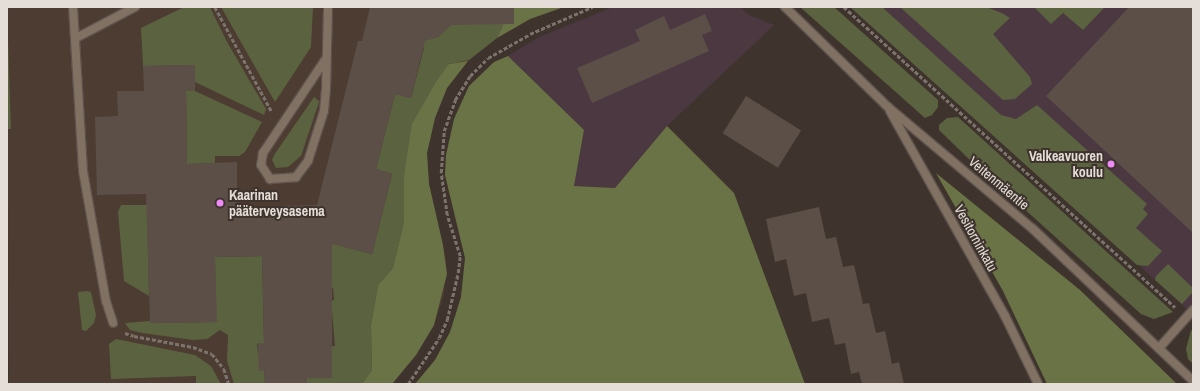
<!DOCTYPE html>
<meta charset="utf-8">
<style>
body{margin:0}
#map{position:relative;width:1200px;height:391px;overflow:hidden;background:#3f342d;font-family:"Archivo Narrow",sans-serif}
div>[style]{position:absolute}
.commercial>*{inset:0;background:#4b3841}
.built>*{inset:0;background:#4c3c31}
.green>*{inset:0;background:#5b623f}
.forest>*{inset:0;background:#6a7346}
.building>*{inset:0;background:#5b4f48;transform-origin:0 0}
.path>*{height:2.5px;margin-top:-1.25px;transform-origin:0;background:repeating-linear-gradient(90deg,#7c736c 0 4px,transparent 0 6px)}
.roads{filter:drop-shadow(1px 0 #5d524c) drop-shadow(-1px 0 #5d524c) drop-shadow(0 1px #5d524c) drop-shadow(0 -1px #5d524c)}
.lane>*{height:8px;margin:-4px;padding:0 4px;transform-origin:4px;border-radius:4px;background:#817162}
.street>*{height:8px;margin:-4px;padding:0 4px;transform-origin:4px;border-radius:4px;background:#817162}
.dots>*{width:11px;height:11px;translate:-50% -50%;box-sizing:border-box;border:2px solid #3f342d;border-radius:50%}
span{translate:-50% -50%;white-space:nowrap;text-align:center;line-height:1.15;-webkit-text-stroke:4px #3f342d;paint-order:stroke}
.poi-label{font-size:14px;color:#e4ddd8;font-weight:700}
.right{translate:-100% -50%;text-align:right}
.left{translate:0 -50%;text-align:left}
.street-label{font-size:14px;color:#e4ddd8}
.frame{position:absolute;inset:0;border:8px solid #e4ddd8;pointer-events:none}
</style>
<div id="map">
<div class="commercial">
<i style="clip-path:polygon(613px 7px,740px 7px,749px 15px,774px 25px,667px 126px,615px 188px,574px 186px,584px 130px,508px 56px,539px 37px)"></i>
<i style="clip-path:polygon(860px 7px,1193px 7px,1193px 315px,864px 12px)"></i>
</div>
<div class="built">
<i style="clip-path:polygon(7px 7px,564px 7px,530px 19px,497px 38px,468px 61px,447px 88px,435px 118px,427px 153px,429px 184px,446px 260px,444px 295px,434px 325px,416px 355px,392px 384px,9px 384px)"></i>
</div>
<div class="green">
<i style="clip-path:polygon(7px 7px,11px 129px,7px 129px)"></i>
<i style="clip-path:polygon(184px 7px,210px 7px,226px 40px,266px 109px,264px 115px,195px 82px,194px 65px,143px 66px,141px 28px)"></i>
<i style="clip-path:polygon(221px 7px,313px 7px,311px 47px,275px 102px)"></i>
<i style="clip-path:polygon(511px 7px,497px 38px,469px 60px,449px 64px,404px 176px,404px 222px,393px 268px,378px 285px,371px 325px,372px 370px,362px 384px,307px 384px,307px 378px,331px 346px,335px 346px,332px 311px,330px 311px,330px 301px,334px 300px,333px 288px,330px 287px,332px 264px,329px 264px,328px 244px,341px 244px,341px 246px,372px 254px,392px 174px,376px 169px,395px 94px,411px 98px,424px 48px,419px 47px,421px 41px,438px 37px,451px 25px)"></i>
<i style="clip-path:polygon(800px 7px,834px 7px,938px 100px,938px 107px,932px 115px,925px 118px)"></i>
<i style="clip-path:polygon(850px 7px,882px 7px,1001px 115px,1016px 119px,1037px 105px,1147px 204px,1143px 209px,1148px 214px,1136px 228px,1162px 251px,1148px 266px,1137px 265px)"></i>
<i style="clip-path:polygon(900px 7px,986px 7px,1002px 13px,1010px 18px,993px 34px,1030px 77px,1032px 84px,1015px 99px,1003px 100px)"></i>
<i style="clip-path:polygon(1034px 7px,1105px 7px,1083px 30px,1063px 13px,1051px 24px)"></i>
<i style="clip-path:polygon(186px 91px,195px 91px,262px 122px,245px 152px,239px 156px,215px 156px,215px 163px,187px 164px)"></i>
<i style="clip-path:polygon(314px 97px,319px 101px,318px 105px,301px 156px,288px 167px,276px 168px,272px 160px,274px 155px)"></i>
<i style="clip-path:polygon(958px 117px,1173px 312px,1154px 319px,1141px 314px,972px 162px,939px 130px,939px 125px,947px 118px)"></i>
<i style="clip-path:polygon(121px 205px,147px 205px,149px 296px,124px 281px,118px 212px)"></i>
<i style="clip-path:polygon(262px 256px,264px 343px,257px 344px,258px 353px,264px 353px,259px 361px,259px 371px,264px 371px,265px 384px,234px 384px,227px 361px,228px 335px,220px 330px,207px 339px,193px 340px,142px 333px,130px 330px,125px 323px,150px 321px,150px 323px,216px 322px,215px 257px)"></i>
<i style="clip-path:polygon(1168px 264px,1193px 288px,1193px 292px,1182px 304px,1155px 280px,1156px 276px)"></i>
<i style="clip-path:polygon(87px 291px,91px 292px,96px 315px,94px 323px,86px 331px,82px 330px,78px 292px)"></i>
<i style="clip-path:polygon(1191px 330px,1193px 331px,1193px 364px,1188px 359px,1186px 349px)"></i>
<i style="clip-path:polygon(116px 339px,195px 355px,211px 366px,221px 384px,196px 384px,196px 376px,111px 379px,109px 344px)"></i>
</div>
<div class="forest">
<i style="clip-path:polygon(511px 7px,564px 7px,530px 19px,497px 38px)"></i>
<i style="clip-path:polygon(508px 56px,584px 130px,574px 186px,615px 188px,667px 126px,734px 193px,805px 384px,415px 384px,435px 360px,450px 332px,461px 297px,465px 258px,445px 175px,446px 155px,454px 119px,469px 86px,494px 62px)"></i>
<i style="clip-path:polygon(468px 61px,447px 88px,435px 118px,427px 153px,429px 184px,443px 245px,447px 274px,434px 325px,416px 355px,392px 384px,362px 384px,372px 370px,371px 325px,378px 285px,393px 268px,404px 222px,404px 176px,412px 124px,436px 82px,449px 64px)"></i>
<i style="clip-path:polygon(936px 173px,1080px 290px,1177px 384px,1047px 384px,1003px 291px)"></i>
</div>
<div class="building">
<i style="clip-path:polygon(370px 7px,514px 7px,514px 24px,451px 25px,438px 37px,425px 41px,411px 98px,395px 94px,376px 169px,392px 174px,372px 254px,332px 244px,332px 378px,307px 378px,307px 384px,265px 384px,264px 371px,259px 371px,258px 343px,264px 343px,262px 256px,215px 257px,217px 322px,150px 323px,146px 194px,97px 195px,95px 117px,118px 116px,117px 91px,144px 91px,143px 66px,195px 65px,195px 91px,186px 91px,187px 164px,237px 162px,237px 207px,317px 205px,358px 41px,362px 41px)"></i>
<i style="clip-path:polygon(1129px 7px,1193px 7px,1193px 233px,1046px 96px)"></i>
<i style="clip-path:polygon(705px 14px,712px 31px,702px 35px,709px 51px,592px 103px,577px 68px,640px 41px,635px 30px,664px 16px,670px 30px)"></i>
<i style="left:746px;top:96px;width:65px;height:44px;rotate:32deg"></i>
<i style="clip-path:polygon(819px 207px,826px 239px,836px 237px,843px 267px,854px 265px,863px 304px,869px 303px,876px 333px,885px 331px,892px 364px,899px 362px,904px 384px,862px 384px,859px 372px,851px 374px,845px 343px,835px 345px,829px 318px,812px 322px,806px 293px,794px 296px,786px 259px,775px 262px,766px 219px)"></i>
</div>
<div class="path">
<i style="left:215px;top:7px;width:119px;rotate:61.5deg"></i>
<i style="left:844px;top:7px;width:447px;rotate:42.2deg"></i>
<i style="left:125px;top:333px;width:9px;rotate:18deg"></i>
<i style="left:134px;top:336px;width:60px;rotate:10.6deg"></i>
<i style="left:193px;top:347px;width:20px;rotate:20deg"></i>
<i style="left:212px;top:354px;width:19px;rotate:51deg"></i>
<i style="left:224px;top:369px;width:16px;rotate:72deg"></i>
<i style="left:408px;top:384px;width:55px;rotate:-56deg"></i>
<i style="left:439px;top:338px;width:20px;rotate:-66deg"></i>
<i style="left:447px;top:320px;width:48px;rotate:-76.8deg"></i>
<i style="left:458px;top:273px;width:17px;rotate:-83deg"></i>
<i style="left:460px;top:256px;width:43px;rotate:-107.6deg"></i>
<i style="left:447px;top:215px;width:42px;rotate:-98.1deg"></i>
<i style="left:441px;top:173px;width:42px;rotate:-85.9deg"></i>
<i style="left:444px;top:131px;width:33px;rotate:-70deg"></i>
<i style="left:455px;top:100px;width:28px;rotate:-58deg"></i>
<i style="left:470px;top:76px;width:25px;rotate:-45deg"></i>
<i style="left:488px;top:58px;width:48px;rotate:-29.7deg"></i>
<i style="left:530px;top:34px;width:68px;rotate:-23.5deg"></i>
</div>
<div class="roads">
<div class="lane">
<i style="left:73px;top:7px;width:164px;rotate:86.5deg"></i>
<i style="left:83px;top:171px;width:132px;rotate:80deg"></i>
<i style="left:106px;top:301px;width:23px;rotate:72deg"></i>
<i style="left:76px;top:38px;width:67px;rotate:-27.7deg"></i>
<i style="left:325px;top:60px;width:112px;rotate:123.7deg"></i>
<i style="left:263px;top:153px;width:12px;rotate:99deg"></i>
<i style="left:261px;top:165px;width:17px;rotate:57deg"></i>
<i style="left:270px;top:179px;width:26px;rotate:-4deg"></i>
<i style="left:296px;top:177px;width:20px;rotate:-53deg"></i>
<i style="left:308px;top:161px;width:52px;rotate:-72.3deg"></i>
<i style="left:324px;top:111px;width:21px;rotate:-85deg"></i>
<i style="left:326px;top:90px;width:83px;rotate:-88.6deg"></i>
<i style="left:1159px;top:348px;width:51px;rotate:-48.2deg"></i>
</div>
<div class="street">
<i style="left:785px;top:7px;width:144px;rotate:44.2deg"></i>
<i style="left:888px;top:107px;width:189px;rotate:40.1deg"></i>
<i style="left:1033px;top:229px;width:221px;rotate:43.5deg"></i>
<i style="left:890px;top:111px;width:235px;rotate:60.7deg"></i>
<i style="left:1005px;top:316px;width:76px;rotate:64.1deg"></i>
</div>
</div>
<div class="dots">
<i style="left:1111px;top:164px;background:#ee8bf8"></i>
<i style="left:220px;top:203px;background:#ee8bf8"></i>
</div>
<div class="poi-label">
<span class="right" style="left:1103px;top:164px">Valkeavuoren<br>koulu</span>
<span class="left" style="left:229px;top:203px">Kaarinan<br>pääterveysasema</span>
</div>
<div class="street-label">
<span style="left:999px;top:183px;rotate:40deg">Veitenmäentie</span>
<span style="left:976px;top:238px;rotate:61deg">Vesitorninkatu</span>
</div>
<div class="frame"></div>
</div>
